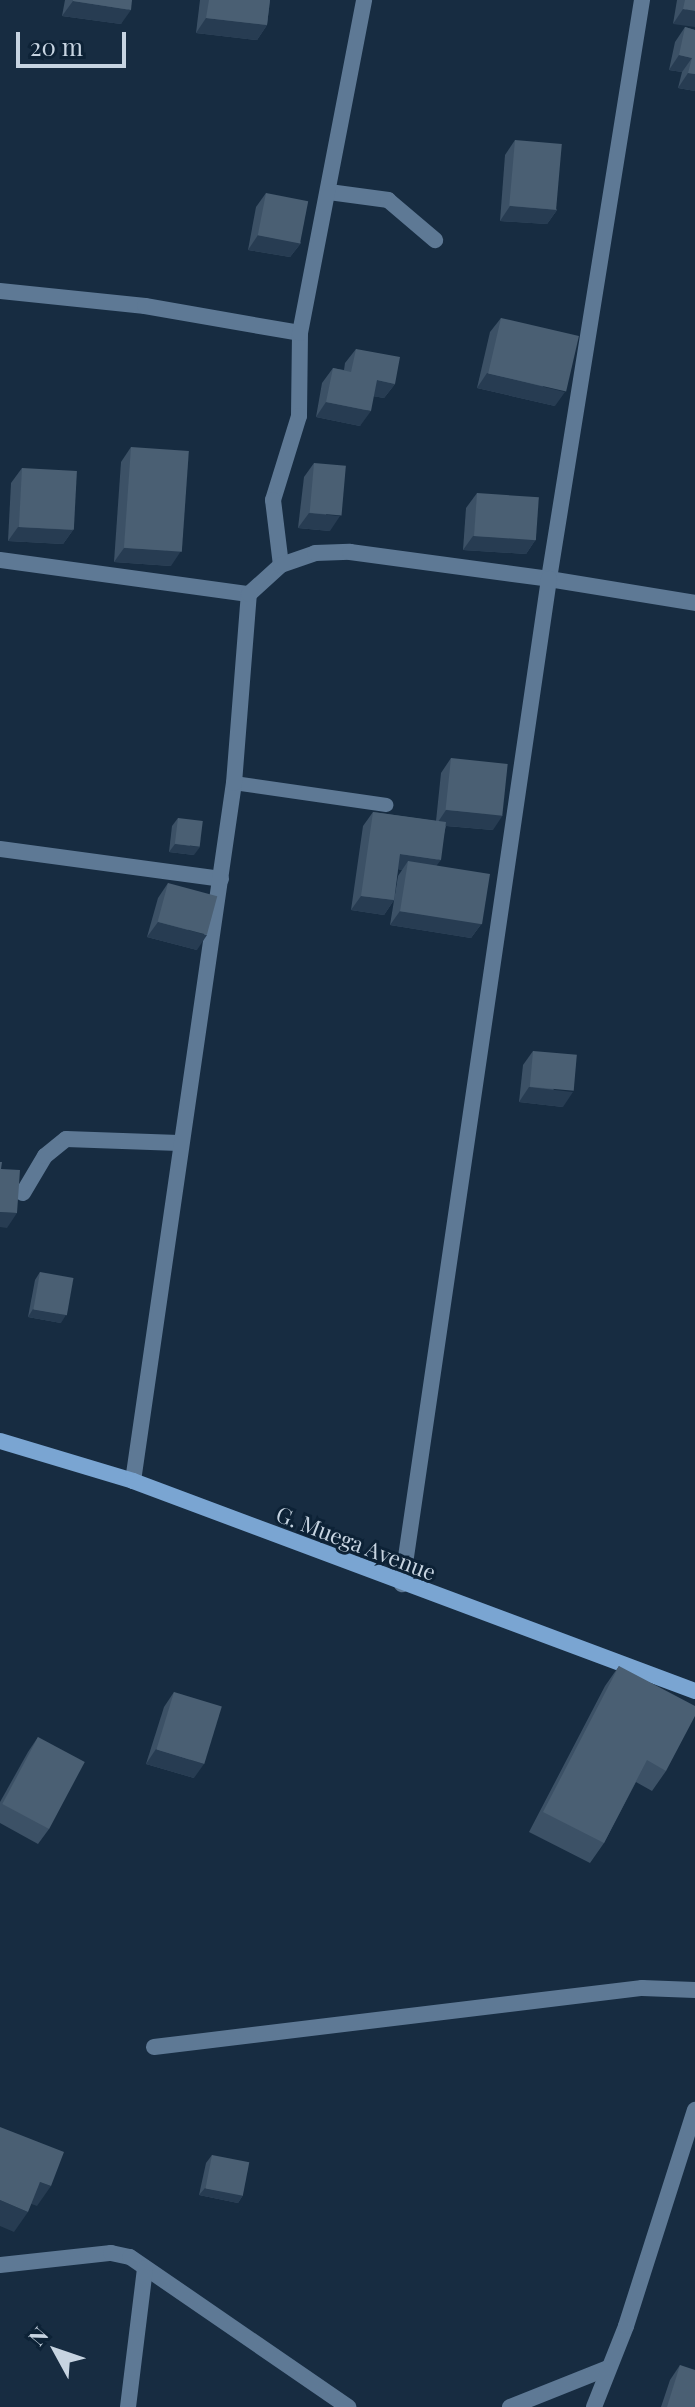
<!DOCTYPE html>
<style>
body{margin:0}
#map{position:relative;width:695px;height:2407px;overflow:hidden;background:#172c41;font-family:"Playfair Display",serif}
div>[style]{position:absolute}
.lane>*{height:14px;margin:-7px;padding:0 7px;transform-origin:7px;border-radius:7px;background:#5e7995}
.street>*{height:16px;margin:-8px;padding:0 8px;transform-origin:8px;border-radius:8px;background:#5e7995}
.secondary>*{height:16px;margin:-8px;padding:0 8px;transform-origin:8px;border-radius:8px;background:#7aa5d2}
.wall>*{inset:0;background:#3c5166}
.shaded-wall>*{inset:0;background:#273c52}
.building>*{inset:0;background:#4a5f73;transform-origin:0 0}
span{translate:-50% -50%;white-space:nowrap;text-align:center;line-height:1.15;-webkit-text-stroke:6px #0d2236;paint-order:stroke}
.street-label{font-size:22px;color:#c7d4e1}
.north{position:absolute;left:16px;top:2311px;width:80px;height:80px;-webkit-text-stroke:6px #0d2236;paint-order:stroke;rotate:310deg;font-size:22px;font-weight:700;line-height:32px;text-align:center;color:#c7d4e1}
.north::after{content:'';display:block;margin:auto;width:28px;height:36px;background:#c7d4e1;clip-path:polygon(50% 0,100% 100%,50% 72%,0 100%)}
.scale{position:absolute;left:16px;top:32px;width:110px;height:36px;box-sizing:border-box;border:4px solid #c7d4e1;border-top:0;padding-left:10px;font-size:24px;line-height:28px;white-space:nowrap;color:#c7d4e1;-webkit-text-stroke:6px #0d2236;paint-order:stroke}
</style>
<div id="map">
<div class="lane">
<i style="left:234px;top:783px;width:154px;rotate:8.2deg"></i>
</div>
<div class="street">
<i style="left:642px;top:0;width:586px;rotate:99.13deg"></i>
<i style="left:549px;top:579px;width:148px;rotate:9.3deg"></i>
<i style="left:329px;top:192px;width:60px;rotate:7.7deg"></i>
<i style="left:388px;top:200px;width:62px;rotate:40.4deg"></i>
<i style="left:0;top:291px;width:146px;rotate:5.9deg"></i>
<i style="left:145px;top:306px;width:157px;rotate:9.9deg"></i>
<i style="left:300px;top:333px;width:83px;rotate:90.7deg"></i>
<i style="left:299px;top:416px;width:88px;rotate:107.2deg"></i>
<i style="left:273px;top:500px;width:65px;rotate:83deg"></i>
<i style="left:300px;top:333px;width:339px;rotate:-79.1deg"></i>
<i style="left:0;top:560px;width:251px;rotate:7.8deg"></i>
<i style="left:0;top:849px;width:223px;rotate:7.7deg"></i>
<i style="left:23px;top:1193px;width:43px;rotate:-59.3deg"></i>
<i style="left:45px;top:1156px;width:27px;rotate:-39deg"></i>
<i style="left:66px;top:1139px;width:113px;rotate:2deg"></i>
<i style="left:133px;top:1481px;width:705px;rotate:-81.77deg"></i>
<i style="left:234px;top:783px;width:190px;rotate:-85.5deg"></i>
<i style="left:249px;top:594px;width:43px;rotate:-42.2deg"></i>
<i style="left:281px;top:565px;width:36px;rotate:-19deg"></i>
<i style="left:315px;top:553px;width:35px;rotate:-2deg"></i>
<i style="left:350px;top:552px;width:201px;rotate:7.7deg"></i>
<i style="left:549px;top:579px;width:1016px;rotate:98.32deg"></i>
<i style="left:154px;top:2047px;width:492px;rotate:-6.9deg"></i>
<i style="left:642px;top:1988px;width:53px;rotate:2.2deg"></i>
<i style="left:0;top:2265px;width:112px;rotate:-6.2deg"></i>
<i style="left:111px;top:2253px;width:19px;rotate:12deg"></i>
<i style="left:130px;top:2257px;width:265px;rotate:34.5deg"></i>
<i style="left:128px;top:2407px;width:140px;rotate:-83deg"></i>
<i style="left:510px;top:2407px;width:105px;rotate:-21.7deg"></i>
<i style="left:594px;top:2407px;width:87px;rotate:-68.4deg"></i>
<i style="left:626px;top:2326px;width:227px;rotate:-72.3deg"></i>
</div>
<div class="secondary">
<i style="left:0;top:1441px;width:139px;rotate:16.7deg"></i>
<i style="left:133px;top:1481px;width:600px;rotate:20.49deg"></i>
</div>
<div class="wall">
<i style="clip-path:polygon(65px 0,132px 0,121px 24px,62px 16px)"></i>
<i style="clip-path:polygon(200px 0,270px 0,267px 25px,257px 40px,196px 33px)"></i>
<i style="clip-path:polygon(677px 0,695px 0,673px 24px)"></i>
<i style="clip-path:polygon(685px 27px,695px 30px,695px 91px,678px 88px,682px 72px,669px 70px,675px 42px)"></i>
<i style="clip-path:polygon(515px 140px,557px 210px,547px 224px,500px 221px,505px 155px)"></i>
<i style="clip-path:polygon(266px 193px,301px 243px,290px 257px,248px 250px,256px 207px)"></i>
<i style="clip-path:polygon(501px 318px,555px 406px,477px 388px,490px 332px)"></i>
<i style="clip-path:polygon(356px 349px,395px 384px,384px 398px,373px 396px,360px 426px,316px 417px,322px 383px,333px 368px,344px 370px,345px 363px)"></i>
<i style="clip-path:polygon(131px 447px,171px 566px,114px 562px,121px 462px)"></i>
<i style="clip-path:polygon(314px 463px,330px 531px,298px 528px,304px 477px)"></i>
<i style="clip-path:polygon(22px 468px,73px 530px,63px 544px,8px 541px,11px 483px)"></i>
<i style="clip-path:polygon(477px 493px,536px 539px,526px 554px,463px 550px,466px 508px)"></i>
<i style="clip-path:polygon(451px 758px,493px 830px,446px 826px,436px 866px,482px 923px,471px 938px,390px 925px,398px 876px,402px 870px,398px 869px,394px 900px,384px 915px,351px 910px,363px 826px,373px 812px,436px 821px,441px 773px)"></i>
<i style="clip-path:polygon(178px 818px,194px 855px,169px 852px,172px 826px)"></i>
<i style="clip-path:polygon(168px 883px,197px 950px,147px 937px,158px 898px)"></i>
<i style="clip-path:polygon(533px 1051px,563px 1107px,519px 1102px,523px 1065px)"></i>
<i style="clip-path:polygon(40px 1272px,61px 1323px,28px 1317px,35px 1280px)"></i>
<i style="clip-path:polygon(619px 1666px,666px 1771px,652px 1791px,636px 1782px,604px 1843px,590px 1863px,529px 1832px,605px 1686px)"></i>
<i style="clip-path:polygon(174px 1692px,194px 1778px,146px 1764px,164px 1707px)"></i>
<i style="clip-path:polygon(38px 1737px,49px 1829px,38px 1844px,0 1823px,0 1802px,28px 1752px)"></i>
<i style="clip-path:polygon(212px 2155px,243px 2195px,238px 2203px,199px 2195px,206px 2163px)"></i>
<i style="clip-path:polygon(680px 2365px,695px 2407px,661px 2407px,670px 2380px)"></i>
</div>
<div class="shaded-wall">
<i style="clip-path:polygon(73px 1px,131px 10px,121px 24px,62px 16px)"></i>
<i style="clip-path:polygon(683px 9px,695px 11px,695px 27px,673px 24px)"></i>
<i style="clip-path:polygon(206px 18px,267px 25px,257px 40px,196px 33px)"></i>
<i style="clip-path:polygon(679px 55px,692px 58px,682px 72px,669px 70px)"></i>
<i style="clip-path:polygon(688px 73px,695px 74px,695px 91px,678px 88px)"></i>
<i style="clip-path:polygon(510px 206px,557px 210px,547px 224px,500px 221px)"></i>
<i style="clip-path:polygon(258px 235px,301px 243px,290px 257px,248px 250px)"></i>
<i style="clip-path:polygon(487px 373px,565px 392px,555px 406px,477px 388px)"></i>
<i style="clip-path:polygon(377px 380px,395px 384px,384px 398px,366px 395px)"></i>
<i style="clip-path:polygon(326px 402px,371px 411px,360px 426px,316px 417px)"></i>
<i style="clip-path:polygon(309px 513px,340px 516px,330px 531px,298px 528px)"></i>
<i style="clip-path:polygon(18px 527px,73px 530px,63px 544px,8px 541px)"></i>
<i style="clip-path:polygon(473px 536px,536px 539px,526px 554px,463px 550px)"></i>
<i style="clip-path:polygon(124px 548px,181px 551px,171px 566px,114px 562px)"></i>
<i style="clip-path:polygon(446px 810px,503px 815px,493px 830px,436px 825px)"></i>
<i style="clip-path:polygon(175px 844px,200px 847px,194px 855px,169px 852px)"></i>
<i style="clip-path:polygon(400px 854px,441px 860px,430px 874px,408px 861px,402px 870px,390px 868px)"></i>
<i style="clip-path:polygon(361px 896px,394px 900px,384px 915px,351px 910px)"></i>
<i style="clip-path:polygon(400px 911px,482px 923px,471px 938px,390px 925px)"></i>
<i style="clip-path:polygon(158px 922px,207px 935px,197px 950px,147px 937px)"></i>
<i style="clip-path:polygon(529px 1087px,573px 1092px,563px 1107px,519px 1102px)"></i>
<i style="clip-path:polygon(0 1212px,17px 1213px,7px 1228px,0 1227px)"></i>
<i style="clip-path:polygon(33px 1309px,66px 1315px,61px 1323px,28px 1317px)"></i>
<i style="clip-path:polygon(156px 1749px,204px 1764px,194px 1778px,146px 1764px)"></i>
<i style="clip-path:polygon(40px 2182px,51px 2186px,37px 2206px,26px 2202px)"></i>
<i style="clip-path:polygon(205px 2188px,243px 2195px,238px 2203px,199px 2195px)"></i>
<i style="clip-path:polygon(0 2200px,28px 2212px,14px 2232px,0 2226px)"></i>
</div>
<div class="building">
<i style="clip-path:polygon(73px 0,132px 0,131px 10px,73px 1px)"></i>
<i style="clip-path:polygon(209px 0,270px 0,267px 25px,206px 18px)"></i>
<i style="clip-path:polygon(685px 0,695px 0,695px 11px,683px 9px)"></i>
<i style="clip-path:polygon(685px 27px,695px 30px,695px 74px,688px 73px,692px 58px,679px 55px)"></i>
<i style="left:515px;top:140px;width:47px;height:66px;rotate:5deg"></i>
<i style="left:266px;top:193px;width:43px;height:43px;rotate:11deg"></i>
<i style="left:501px;top:318px;width:80px;height:57px;rotate:13deg"></i>
<i style="clip-path:polygon(356px 349px,400px 357px,395px 384px,377px 380px,371px 411px,326px 402px,333px 368px,351px 372px)"></i>
<i style="left:131px;top:447px;width:58px;height:101px;rotate:4deg"></i>
<i style="left:314px;top:463px;width:32px;height:50px;rotate:5deg"></i>
<i style="left:22px;top:468px;width:55px;height:59px;rotate:3deg"></i>
<i style="left:477px;top:493px;width:62px;height:43px;rotate:4deg"></i>
<i style="left:451px;top:758px;width:57px;height:52px;rotate:6deg"></i>
<i style="clip-path:polygon(373px 812px,446px 822px,441px 860px,400px 854px,394px 900px,361px 896px)"></i>
<i style="left:178px;top:818px;width:25px;height:26px;rotate:7deg"></i>
<i style="left:408px;top:861px;width:83px;height:51px;rotate:9deg"></i>
<i style="left:168px;top:883px;width:51px;height:40px;rotate:15deg"></i>
<i style="left:533px;top:1051px;width:44px;height:36px;rotate:5deg"></i>
<i style="clip-path:polygon(0 1162px,2px 1162px,1px 1169px,20px 1170px,17px 1213px,0 1212px)"></i>
<i style="left:40px;top:1272px;width:34px;height:38px;rotate:10deg"></i>
<i style="clip-path:polygon(619px 1666px,695px 1706px,695px 1716px,666px 1771px,647px 1760px,604px 1843px,543px 1812px)"></i>
<i style="left:174px;top:1692px;width:50px;height:60px;rotate:17deg"></i>
<i style="left:38px;top:1737px;width:53px;height:76px;rotate:28deg"></i>
<i style="clip-path:polygon(0 2127px,64px 2152px,51px 2186px,40px 2182px,28px 2212px,0 2200px)"></i>
<i style="left:212px;top:2155px;width:38px;height:34px;rotate:11deg"></i>
<i style="clip-path:polygon(680px 2365px,695px 2370px,695px 2407px,667px 2407px)"></i>
</div>
<div class="street-label">
<span style="left:356px;top:1543px;rotate:21deg">G. Muega Avenue</span>
</div>
<div class="north">N</div>
<div class="scale">20 m</div>
</div>
